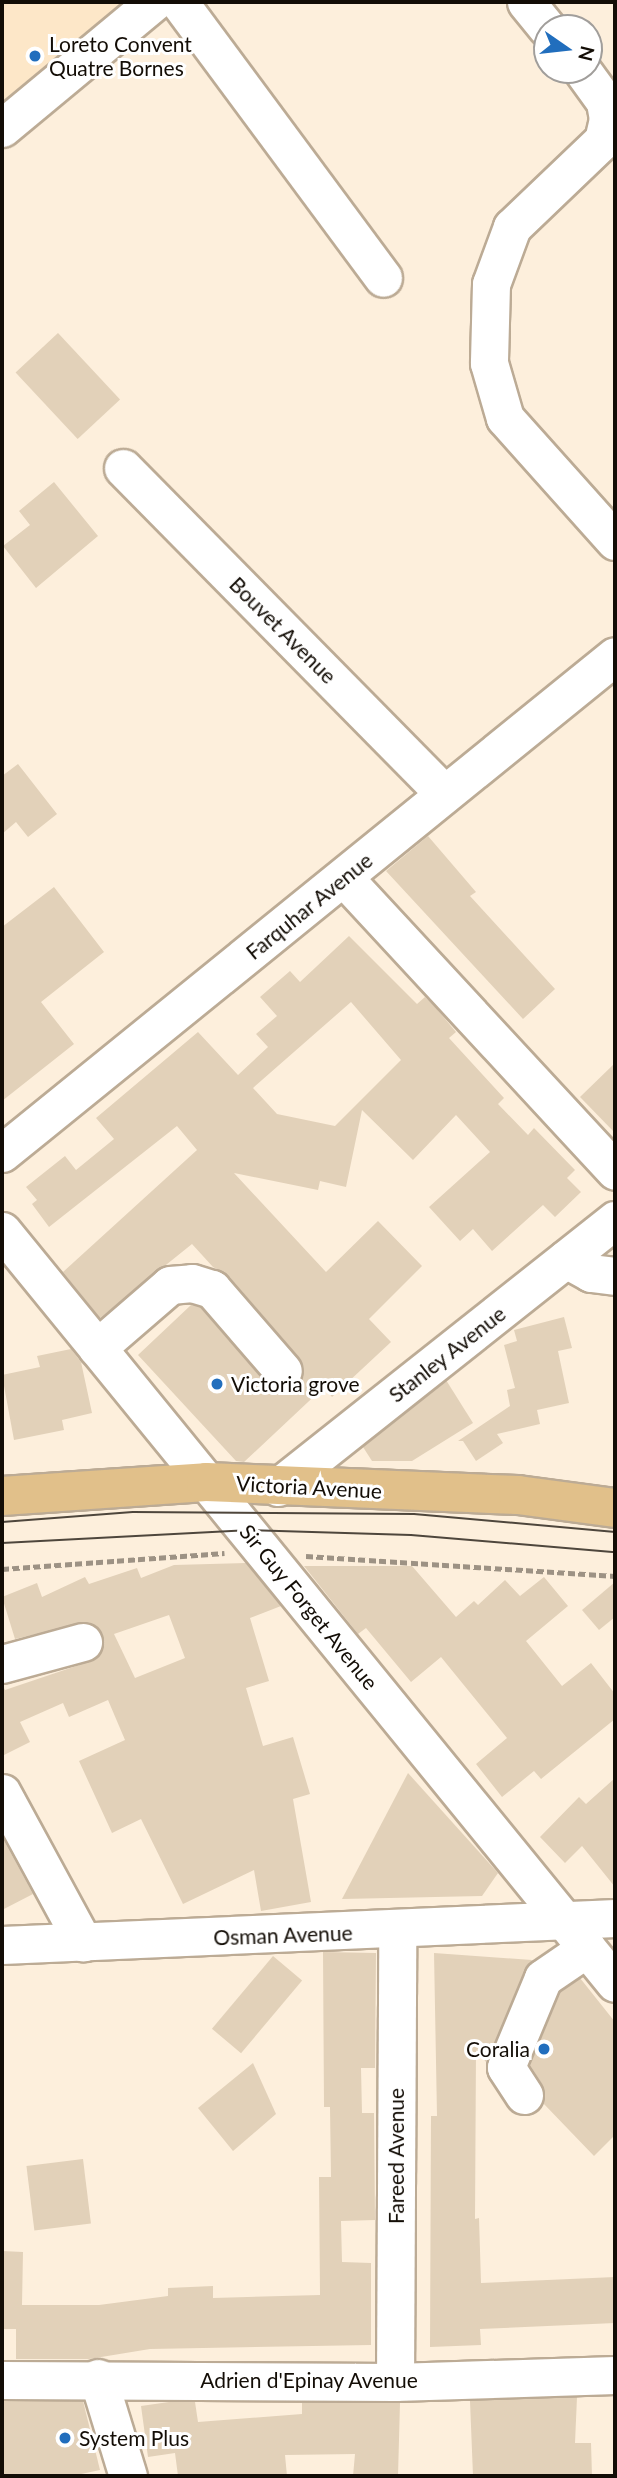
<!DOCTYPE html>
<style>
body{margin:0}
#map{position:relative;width:617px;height:2478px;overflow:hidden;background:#fdefdc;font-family:Lato,sans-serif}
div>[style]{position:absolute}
.built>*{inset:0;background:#fde7c8}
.building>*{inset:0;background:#e2d1b9;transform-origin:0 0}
.path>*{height:4.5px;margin-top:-2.25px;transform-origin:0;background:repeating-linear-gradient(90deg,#9d9284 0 7px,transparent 0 10.5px)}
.roads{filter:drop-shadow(2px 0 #bcab95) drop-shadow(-2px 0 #bcab95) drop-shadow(0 2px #bcab95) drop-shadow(0 -2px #bcab95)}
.minor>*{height:37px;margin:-18.5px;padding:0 18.5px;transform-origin:18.5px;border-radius:18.5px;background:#fff}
.major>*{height:38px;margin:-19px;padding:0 19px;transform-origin:19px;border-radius:19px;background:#e1c08a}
.tram>*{height:2px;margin:-1px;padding:0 1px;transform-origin:1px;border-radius:1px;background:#4e463c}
.dots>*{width:19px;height:19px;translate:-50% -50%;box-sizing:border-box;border:4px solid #fff;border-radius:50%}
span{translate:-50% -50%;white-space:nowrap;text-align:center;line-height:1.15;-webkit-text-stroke:6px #fff;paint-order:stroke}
.poi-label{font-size:21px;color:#130d06}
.left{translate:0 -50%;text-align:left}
.right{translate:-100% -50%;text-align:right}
.street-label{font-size:21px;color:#130d06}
.frame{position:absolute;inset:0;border:4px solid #130d06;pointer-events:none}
.north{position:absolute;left:533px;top:14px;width:70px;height:70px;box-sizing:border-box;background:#fff;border:2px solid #a19e9b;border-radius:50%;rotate:104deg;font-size:19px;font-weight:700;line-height:28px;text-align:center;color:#130d06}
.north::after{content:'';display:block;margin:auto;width:24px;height:32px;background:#216ebd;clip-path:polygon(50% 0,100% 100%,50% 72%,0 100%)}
</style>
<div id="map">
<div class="built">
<i style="clip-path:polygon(2px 2px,136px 2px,2px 111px)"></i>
</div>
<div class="building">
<i style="left:58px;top:333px;width:91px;height:58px;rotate:47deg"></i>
<i style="clip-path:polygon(54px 482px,98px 536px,36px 588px,3px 546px,30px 525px,19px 511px)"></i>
<i style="clip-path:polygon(18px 764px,57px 814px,28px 837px,16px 822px,2px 834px,2px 776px)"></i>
<i style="clip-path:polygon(428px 836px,476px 892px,470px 896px,555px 989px,523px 1019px,386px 871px)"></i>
<i style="clip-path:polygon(54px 887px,104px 952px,41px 1002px,74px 1044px,2px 1101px,2px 927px)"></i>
<i style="clip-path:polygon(evenodd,349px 936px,417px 1004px,425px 997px,436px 1008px,456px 1032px,449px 1038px,504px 1098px,498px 1104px,528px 1135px,534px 1128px,575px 1170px,567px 1178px,581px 1192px,555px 1217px,543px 1205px,492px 1251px,473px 1229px,460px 1241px,429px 1207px,490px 1152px,456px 1115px,413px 1160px,362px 1110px,346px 1187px,320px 1181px,318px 1190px,234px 1173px,326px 1272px,378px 1221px,422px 1266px,369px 1319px,391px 1342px,332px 1397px,324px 1387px,244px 1462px,236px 1461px,138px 1355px,191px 1305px,200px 1307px,268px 1385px,286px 1392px,297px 1386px,304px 1368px,299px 1358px,228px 1275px,213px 1267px,192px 1244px,100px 1318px,63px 1272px,197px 1150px,177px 1126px,49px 1227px,32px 1204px,37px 1200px,26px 1187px,65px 1156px,76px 1170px,114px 1139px,96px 1118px,198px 1032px,238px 1075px,268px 1047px,256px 1034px,277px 1016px,260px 997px,290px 971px,300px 982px,349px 936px,351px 1002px,401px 1060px,335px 1126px,277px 1114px,253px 1088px,351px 1002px)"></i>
<i style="clip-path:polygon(615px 1063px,615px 1133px,580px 1097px)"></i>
<i style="clip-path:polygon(564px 1317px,572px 1348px,558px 1351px,569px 1403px,537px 1410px,540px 1424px,497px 1434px,503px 1443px,476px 1461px,463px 1441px,458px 1441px,510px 1406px,507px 1390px,515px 1388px,504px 1345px,517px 1341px,514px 1330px)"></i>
<i style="clip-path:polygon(71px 1349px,81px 1362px,92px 1413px,62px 1420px,64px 1430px,14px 1440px,2px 1375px,40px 1367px,37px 1356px)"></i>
<i style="clip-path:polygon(446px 1380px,473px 1423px,412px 1461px,372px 1461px,363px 1447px)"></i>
<i style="clip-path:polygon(evenodd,246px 1563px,281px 1606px,250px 1618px,269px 1681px,246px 1688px,263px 1746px,293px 1737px,310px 1794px,293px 1799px,311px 1902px,261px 1911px,254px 1870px,183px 1904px,141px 1819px,112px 1833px,79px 1761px,125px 1740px,108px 1700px,69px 1717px,63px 1703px,20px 1722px,30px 1742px,2px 1756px,2px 1684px,5px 1690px,88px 1662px,103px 1647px,98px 1628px,88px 1622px,15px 1639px,2px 1597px,37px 1583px,42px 1597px,85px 1577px,89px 1584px,137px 1568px,141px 1578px,174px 1565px,246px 1563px,169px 1615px,185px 1658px,135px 1678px,114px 1634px,169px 1615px)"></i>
<i style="clip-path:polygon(304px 1566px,412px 1566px,456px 1617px,474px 1601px,478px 1605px,505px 1580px,520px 1596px,544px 1577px,568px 1606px,526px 1641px,562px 1686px,591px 1663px,615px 1694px,615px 1719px,541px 1779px,534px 1771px,502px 1797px,476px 1764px,507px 1738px,441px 1657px,411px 1682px,366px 1628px,358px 1634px)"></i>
<i style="clip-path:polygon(615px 1582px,615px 1617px,599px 1630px,582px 1610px)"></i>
<i style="clip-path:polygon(408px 1773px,498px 1873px,482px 1896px,342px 1899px)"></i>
<i style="clip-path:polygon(615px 1778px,615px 1887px,582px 1846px,565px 1863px,540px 1837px,579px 1797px,586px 1804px)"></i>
<i style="clip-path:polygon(2px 1837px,33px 1894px,2px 1910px)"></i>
<i style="clip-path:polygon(323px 1952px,376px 1953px,375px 2068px,361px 2068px,362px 2113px,374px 2113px,375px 2220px,341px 2221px,342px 2262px,371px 2263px,371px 2345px,150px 2349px,89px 2359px,16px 2359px,16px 2329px,2px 2329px,2px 2251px,23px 2252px,22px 2305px,99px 2305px,168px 2296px,168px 2288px,213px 2286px,213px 2298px,320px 2295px,319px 2177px,331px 2177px,330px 2107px,324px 2107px)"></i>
<i style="clip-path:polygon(434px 1953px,532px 1960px,486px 2062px,476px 2050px,475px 2219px,479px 2218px,481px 2283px,615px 2277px,615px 2323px,480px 2329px,481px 2345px,430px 2347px,431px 2116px,437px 2116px)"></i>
<i style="left:273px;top:1956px;width:38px;height:95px;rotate:40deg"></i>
<i style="clip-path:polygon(580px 1978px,615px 2022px,615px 2135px,594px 2156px,543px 2103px,542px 2084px,530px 2065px,560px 1992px)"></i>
<i style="clip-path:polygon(253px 2063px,276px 2114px,233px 2151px,198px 2108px)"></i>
<i style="left:83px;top:2159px;width:65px;height:57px;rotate:83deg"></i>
<i style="clip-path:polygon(577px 2397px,575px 2443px,591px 2443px,592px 2476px,473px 2476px,470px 2401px)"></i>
<i style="clip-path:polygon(2px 2401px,83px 2401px,100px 2470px,72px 2476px,2px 2476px)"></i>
<i style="clip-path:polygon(169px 2402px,195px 2402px,198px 2422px,302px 2414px,302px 2403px,400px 2403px,398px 2476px,353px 2476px,355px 2454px,285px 2455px,287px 2476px,178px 2476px,175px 2453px,148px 2457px,141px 2406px)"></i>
</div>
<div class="path">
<i style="left:306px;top:1556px;width:310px;rotate:3.7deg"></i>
<i style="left:2px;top:1569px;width:223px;rotate:-4.1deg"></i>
</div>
<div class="roads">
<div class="minor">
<i style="left:179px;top:2px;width:343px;rotate:53.5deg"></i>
<i style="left:526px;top:2px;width:33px;rotate:51deg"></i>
<i style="left:582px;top:70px;width:39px;rotate:54deg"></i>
<i style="left:605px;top:102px;width:17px;rotate:80deg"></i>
<i style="left:608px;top:119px;width:22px;rotate:103deg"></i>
<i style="left:603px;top:140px;width:126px;rotate:136.3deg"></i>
<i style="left:512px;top:227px;width:61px;rotate:110.2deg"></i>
<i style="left:491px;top:284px;width:79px;rotate:91.5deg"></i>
<i style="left:489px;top:363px;width:57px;rotate:73.8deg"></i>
<i style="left:505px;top:418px;width:165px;rotate:48.2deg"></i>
<i style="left:2px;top:128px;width:197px;rotate:-39.7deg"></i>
<i style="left:123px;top:468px;width:457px;rotate:45.4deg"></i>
<i style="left:344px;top:878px;width:399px;rotate:47.2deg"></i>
<i style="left:2px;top:1153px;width:789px;rotate:-39.03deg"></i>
<i style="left:2px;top:1231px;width:970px;rotate:50.81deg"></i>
<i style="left:566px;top:1259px;width:29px;rotate:29deg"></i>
<i style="left:591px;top:1273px;width:24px;rotate:7deg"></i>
<i style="left:97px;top:1348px;width:96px;rotate:-40.8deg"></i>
<i style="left:170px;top:1285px;width:22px;rotate:-5deg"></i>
<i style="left:192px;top:1283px;width:21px;rotate:17deg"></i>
<i style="left:212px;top:1289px;width:108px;rotate:49.1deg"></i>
<i style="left:278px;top:1487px;width:430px;rotate:-38.4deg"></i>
<i style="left:2px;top:1664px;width:84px;rotate:-15.2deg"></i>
<i style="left:2px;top:1793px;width:170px;rotate:61.5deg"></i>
<i style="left:2px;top:1945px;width:614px;rotate:-2.52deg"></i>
<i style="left:524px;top:2095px;width:33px;rotate:-123deg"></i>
<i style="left:506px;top:2067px;width:96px;rotate:-67.4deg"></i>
<i style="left:543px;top:1978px;width:53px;rotate:-34.3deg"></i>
<i style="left:98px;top:2378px;width:102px;rotate:73deg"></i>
<i style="left:2px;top:2380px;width:393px;rotate:0.3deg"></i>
<i style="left:395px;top:2382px;width:220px;rotate:-1.8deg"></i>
<i style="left:395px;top:2382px;width:451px;rotate:-89.7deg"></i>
</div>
<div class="major">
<i style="left:2px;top:1496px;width:204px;rotate:-3.9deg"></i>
<i style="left:206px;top:1482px;width:312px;rotate:2.4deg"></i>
<i style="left:518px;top:1495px;width:98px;rotate:7.6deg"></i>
</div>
</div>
<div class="tram">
<i style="left:2px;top:1522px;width:131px;rotate:-4.4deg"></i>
<i style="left:133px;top:1512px;width:281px;rotate:0.4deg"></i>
<i style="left:414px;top:1514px;width:202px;rotate:5.1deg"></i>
<i style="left:2px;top:1543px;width:244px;rotate:-3deg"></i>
<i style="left:246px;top:1530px;width:165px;rotate:1.7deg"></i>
<i style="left:411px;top:1535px;width:205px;rotate:4.8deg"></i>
</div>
<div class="dots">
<i style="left:35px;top:56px;background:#216ebd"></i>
<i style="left:217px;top:1384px;background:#216ebd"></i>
<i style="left:544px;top:2049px;background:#216ebd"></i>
<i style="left:65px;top:2438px;background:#216ebd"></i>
</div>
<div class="poi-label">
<span class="left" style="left:49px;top:56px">Loreto Convent<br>Quatre Bornes</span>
<span class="left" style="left:231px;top:1384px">Victoria grove</span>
<span class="right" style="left:530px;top:2049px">Coralia</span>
<span class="left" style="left:79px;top:2438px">System Plus</span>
</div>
<div class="street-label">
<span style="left:283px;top:630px;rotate:45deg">Bouvet Avenue</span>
<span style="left:309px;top:906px;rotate:-39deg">Farquhar Avenue</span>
<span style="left:447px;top:1354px;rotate:-38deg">Stanley Avenue</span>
<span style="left:309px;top:1487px;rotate:3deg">Victoria Avenue</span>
<span style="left:309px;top:1607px;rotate:51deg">Sir Guy Forget Avenue</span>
<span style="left:283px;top:1935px;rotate:-2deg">Osman Avenue</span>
<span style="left:396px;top:2156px;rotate:-90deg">Fareed Avenue</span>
<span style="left:309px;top:2380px">Adrien d'Epinay Avenue</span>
</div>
<div class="frame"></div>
<div class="north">N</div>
</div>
